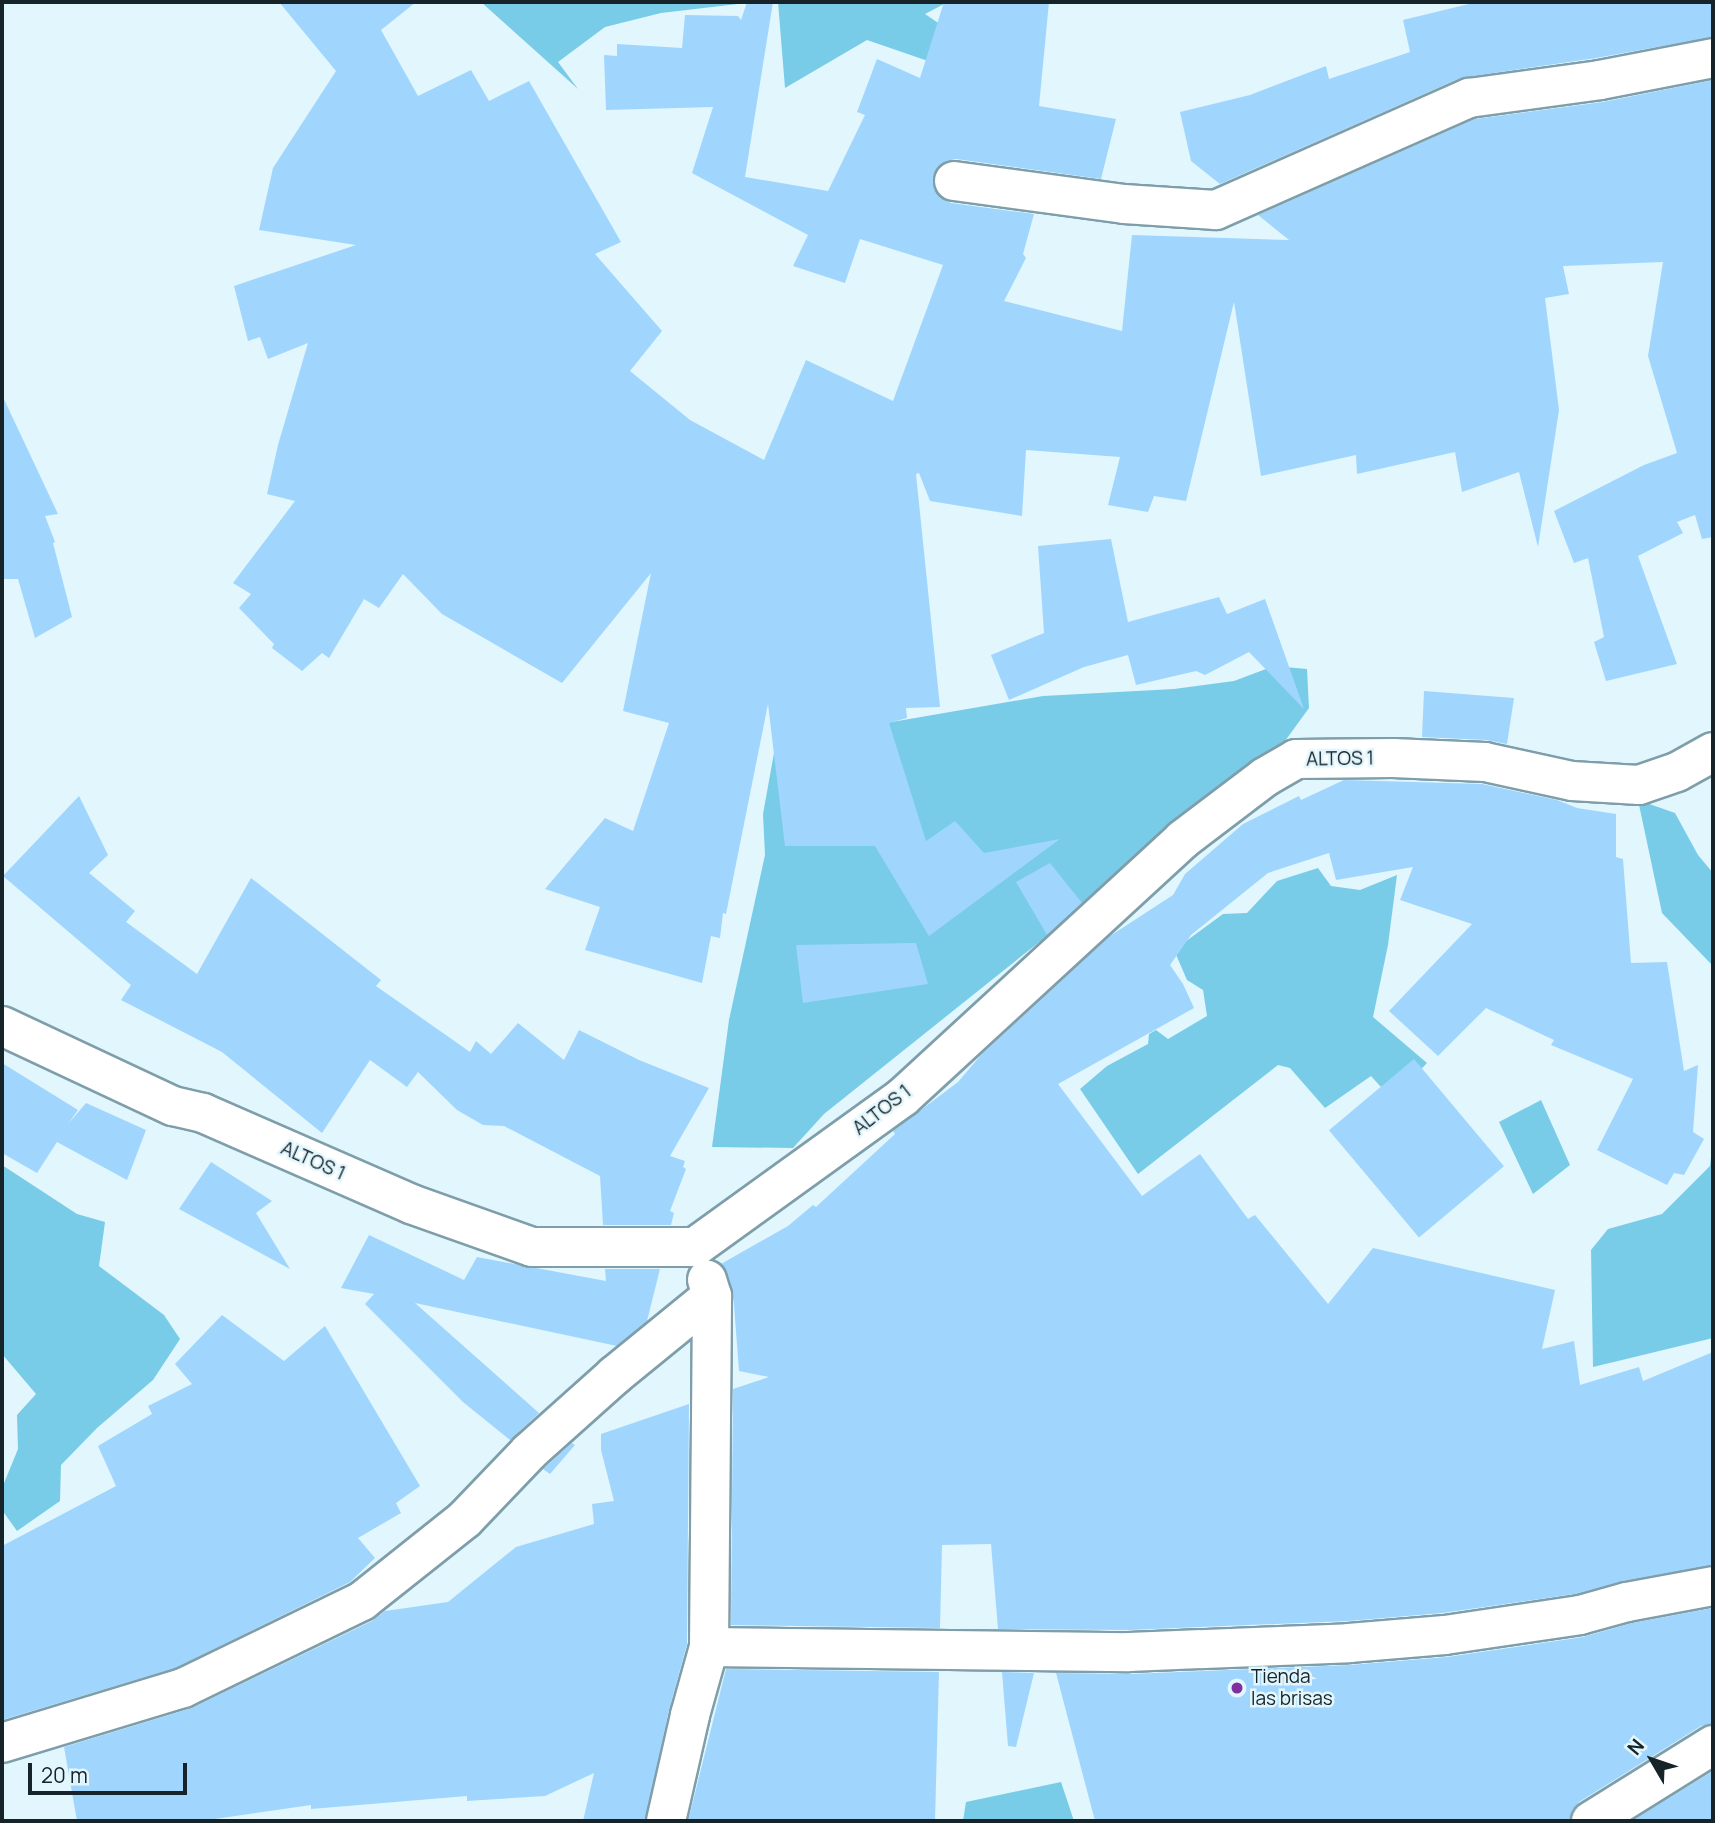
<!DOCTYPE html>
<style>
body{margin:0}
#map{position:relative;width:1715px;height:1823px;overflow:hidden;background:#e2f6fd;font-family:Manrope,sans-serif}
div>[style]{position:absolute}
.green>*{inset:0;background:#78cce8}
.building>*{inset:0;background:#a0d6fd;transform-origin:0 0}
.roads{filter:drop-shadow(2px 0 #7e9eaa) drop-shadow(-2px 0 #7e9eaa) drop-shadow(0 2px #7e9eaa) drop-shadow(0 -2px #7e9eaa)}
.street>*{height:38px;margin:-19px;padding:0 19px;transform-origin:19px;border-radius:19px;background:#fff}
.dots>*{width:19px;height:19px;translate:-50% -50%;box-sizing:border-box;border:4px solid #e2f6fd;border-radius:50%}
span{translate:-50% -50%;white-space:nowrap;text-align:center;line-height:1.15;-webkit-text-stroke:5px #e2f6fd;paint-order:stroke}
.street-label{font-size:19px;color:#162328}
.poi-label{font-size:19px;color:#162328}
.left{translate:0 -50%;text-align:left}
.frame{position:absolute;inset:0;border:4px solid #162328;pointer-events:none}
.north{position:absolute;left:1617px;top:1725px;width:70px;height:70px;-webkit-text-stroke:5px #e2f6fd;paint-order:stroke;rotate:309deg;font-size:19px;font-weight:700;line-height:28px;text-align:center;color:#162328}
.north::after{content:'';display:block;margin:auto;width:24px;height:32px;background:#162328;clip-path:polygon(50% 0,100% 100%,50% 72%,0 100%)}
.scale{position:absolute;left:28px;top:1763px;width:159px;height:32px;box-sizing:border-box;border:4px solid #162328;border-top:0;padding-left:9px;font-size:21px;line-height:24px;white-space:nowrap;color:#162328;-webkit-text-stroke:5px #e2f6fd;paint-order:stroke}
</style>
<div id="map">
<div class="green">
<i style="clip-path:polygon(481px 2px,755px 2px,661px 13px,605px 27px,558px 62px,578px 89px)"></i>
<i style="clip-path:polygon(778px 2px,948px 2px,925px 14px,965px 41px,928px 61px,867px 40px,785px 88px)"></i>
<i style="clip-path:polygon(1274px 666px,1307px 669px,1309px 708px,1277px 752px,824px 1114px,793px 1148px,712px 1147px,729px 1020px,765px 855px,763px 814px,776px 742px,1043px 696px,1174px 689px,1234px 681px)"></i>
<i style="clip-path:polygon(1638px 800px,1675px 813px,1698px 855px,1713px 873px,1713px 966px,1662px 913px)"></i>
<i style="clip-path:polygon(1318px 868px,1331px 886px,1360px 890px,1397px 875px,1388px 945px,1373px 1017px,1427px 1063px,1392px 1099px,1371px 1076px,1325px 1108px,1290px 1068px,1278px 1065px,1138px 1174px,1080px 1089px,1107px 1066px,1148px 1044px,1149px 1034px,1156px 1030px,1168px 1039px,1207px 1016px,1203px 990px,1187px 980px,1174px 950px,1223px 914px,1247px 913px,1277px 881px)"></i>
<i style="clip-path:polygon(1541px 1100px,1570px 1165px,1533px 1194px,1499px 1122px)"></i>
<i style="clip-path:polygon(1713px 1141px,1713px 1338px,1593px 1367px,1591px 1250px,1608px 1229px,1662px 1214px,1710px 1166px)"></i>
<i style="clip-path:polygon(2px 1165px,77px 1214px,105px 1222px,99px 1266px,164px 1315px,180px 1339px,153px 1380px,97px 1428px,61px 1465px,60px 1501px,17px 1531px,2px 1510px,2px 1488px,18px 1449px,17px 1415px,36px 1394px,2px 1354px)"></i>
<i style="clip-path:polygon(1061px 1782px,1074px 1821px,963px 1821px,966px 1802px)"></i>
</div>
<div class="building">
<i style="clip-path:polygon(279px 2px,416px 2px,381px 30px,418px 96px,471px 70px,489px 101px,529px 81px,621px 242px,595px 254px,662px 331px,630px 371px,690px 420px,764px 460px,806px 360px,893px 401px,943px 265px,860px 239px,845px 283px,793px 266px,808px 235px,692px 173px,713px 107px,606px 110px,604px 55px,617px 56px,617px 44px,682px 48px,685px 15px,738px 16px,741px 20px,747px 2px,773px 2px,745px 177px,828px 191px,865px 115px,857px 112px,877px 59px,920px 78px,944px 2px,1049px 2px,1039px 106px,1116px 119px,1101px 179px,956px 159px,946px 161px,937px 167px,933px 177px,934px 189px,940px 198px,951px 203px,1034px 214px,1023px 254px,1026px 258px,1004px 301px,1122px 331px,1132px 235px,1289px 240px,1258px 215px,1475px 119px,1603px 102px,1713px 80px,1713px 537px,1702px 539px,1695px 515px,1677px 522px,1683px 533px,1638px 556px,1677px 664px,1606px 681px,1594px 642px,1604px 637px,1588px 558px,1574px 563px,1554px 511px,1644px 465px,1677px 453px,1648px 356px,1663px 262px,1563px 266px,1569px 294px,1545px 298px,1559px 410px,1538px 547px,1519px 472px,1462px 492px,1455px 452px,1357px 474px,1356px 455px,1261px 476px,1234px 302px,1186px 501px,1154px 496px,1148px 512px,1108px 505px,1120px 457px,1026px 450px,1022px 516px,930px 501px,919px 473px,916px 474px,940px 707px,906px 708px,907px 718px,889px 723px,926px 841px,955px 821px,984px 853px,1060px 839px,929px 936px,875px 846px,785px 846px,768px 704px,726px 914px,723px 913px,720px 938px,711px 936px,702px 983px,585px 950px,600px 907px,545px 889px,605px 818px,633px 831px,669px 723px,623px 711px,651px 573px,562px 683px,442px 614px,403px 574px,379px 608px,364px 599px,329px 658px,322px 653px,302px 671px,272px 648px,274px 644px,239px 608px,251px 594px,233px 583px,295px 501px,267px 494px,278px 445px,308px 343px,268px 359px,260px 337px,248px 341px,234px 286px,356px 245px,259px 230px,273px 168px,336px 71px)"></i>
<i style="clip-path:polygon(1477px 2px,1713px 2px,1713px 37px,1596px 58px,1460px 78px,1220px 184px,1191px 161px,1180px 112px,1250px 95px,1326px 66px,1329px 79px,1410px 52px,1403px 20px)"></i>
<i style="clip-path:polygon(2px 395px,58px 514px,45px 516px,55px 542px,53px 543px,72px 617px,35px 638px,18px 579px,2px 579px)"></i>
<i style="clip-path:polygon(1111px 539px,1128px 622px,1219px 597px,1227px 614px,1265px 599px,1304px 709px,1249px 652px,1205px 675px,1196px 671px,1136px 685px,1128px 655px,1084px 667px,1009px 700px,991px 655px,1044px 633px,1038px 546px)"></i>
<i style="clip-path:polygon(1424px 691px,1514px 698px,1507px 744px,1486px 740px,1422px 737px)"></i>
<i style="clip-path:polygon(1344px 780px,1482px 784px,1557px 800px,1577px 808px,1616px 814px,1616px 857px,1623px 859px,1631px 963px,1667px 962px,1684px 1071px,1698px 1065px,1693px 1132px,1704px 1139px,1684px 1175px,1674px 1173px,1667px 1185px,1597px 1150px,1633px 1079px,1551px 1045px,1554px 1040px,1486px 1008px,1438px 1056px,1389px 1011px,1472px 924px,1400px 900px,1413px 867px,1336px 880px,1329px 853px,1268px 873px,1191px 935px,1170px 965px,1183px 984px,1194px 1008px,1058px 1084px,1142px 1196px,1200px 1154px,1248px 1219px,1255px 1215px,1328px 1304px,1373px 1248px,1555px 1290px,1542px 1349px,1574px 1341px,1580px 1385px,1639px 1367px,1643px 1381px,1713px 1352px,1713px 1565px,1623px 1581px,1575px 1594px,1442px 1613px,1348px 1621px,1129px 1630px,998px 1629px,991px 1544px,942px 1545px,940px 1628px,731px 1625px,733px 1389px,769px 1377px,739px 1371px,733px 1292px,721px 1264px,788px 1226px,813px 1205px,816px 1207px,895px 1134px,893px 1131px,958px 1082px,981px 1055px,1110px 936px,1173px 895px,1185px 874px,1243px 824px,1299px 796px,1301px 800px)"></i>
<i style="clip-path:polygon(79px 796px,108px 855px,89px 873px,135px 911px,126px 922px,197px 974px,251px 878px,381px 980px,376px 986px,470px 1052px,476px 1041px,491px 1054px,518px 1023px,564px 1060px,579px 1030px,639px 1060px,709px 1088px,670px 1156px,685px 1161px,683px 1167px,686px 1169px,670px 1211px,674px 1213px,671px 1225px,603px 1225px,600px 1176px,504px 1126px,483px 1125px,457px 1110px,418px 1072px,407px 1087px,370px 1060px,322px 1133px,222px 1052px,121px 1000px,131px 985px,3px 876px)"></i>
<i style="clip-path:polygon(1050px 863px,1082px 903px,1047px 935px,1016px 882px)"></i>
<i style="clip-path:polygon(916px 943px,928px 984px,803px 1003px,796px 945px)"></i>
<i style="left:1414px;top:1059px;width:140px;height:111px;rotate:50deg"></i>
<i style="clip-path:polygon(2px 1063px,78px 1110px,68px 1124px,86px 1103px,146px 1130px,127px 1180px,57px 1142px,37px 1173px,2px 1153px)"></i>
<i style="clip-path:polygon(211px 1162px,272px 1201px,256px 1213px,290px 1269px,179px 1209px)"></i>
<i style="clip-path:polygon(369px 1235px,464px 1280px,477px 1257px,606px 1281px,605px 1269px,660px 1269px,647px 1321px,617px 1346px,415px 1303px,539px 1413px,510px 1440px,463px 1402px,365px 1304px,374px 1294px,341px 1288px)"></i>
<i style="clip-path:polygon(222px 1315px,284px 1361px,325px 1326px,420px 1486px,396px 1503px,401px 1513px,358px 1538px,375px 1558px,350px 1582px,175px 1668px,2px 1720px,2px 1546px,116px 1486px,98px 1446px,152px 1414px,148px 1406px,192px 1384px,175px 1364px)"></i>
<i style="clip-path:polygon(689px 1404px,687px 1644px,669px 1710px,645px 1821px,583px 1821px,594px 1773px,545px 1796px,467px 1801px,467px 1796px,311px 1809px,311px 1805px,201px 1821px,77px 1821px,64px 1747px,192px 1708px,372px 1621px,385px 1611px,448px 1602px,516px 1547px,594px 1524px,592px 1504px,614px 1501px,601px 1450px,601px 1434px)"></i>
<i style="clip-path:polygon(572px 1443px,575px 1445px,550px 1474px,543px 1469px)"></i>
<i style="clip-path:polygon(1713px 1608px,1713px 1723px,1701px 1726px,1579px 1802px,1572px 1810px,1569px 1821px,1095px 1821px,1056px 1673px,1130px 1674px,1350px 1665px,1447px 1657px,1583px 1637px,1632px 1623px)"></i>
<i style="clip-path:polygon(726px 1669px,939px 1672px,935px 1821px,688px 1821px)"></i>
<i style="clip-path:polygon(1002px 1672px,1034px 1673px,1016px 1747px,1008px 1746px)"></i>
<i style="clip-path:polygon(1713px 1771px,1713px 1821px,1632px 1821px)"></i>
</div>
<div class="roads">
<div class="street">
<i style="left:954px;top:181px;width:172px;rotate:7.7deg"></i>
<i style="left:1124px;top:204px;width:92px;rotate:3.7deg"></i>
<i style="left:1216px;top:210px;width:277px;rotate:-23.9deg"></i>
<i style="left:1469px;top:98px;width:132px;rotate:-7.8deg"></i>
<i style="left:1600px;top:80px;width:115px;rotate:-11deg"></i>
<i style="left:2px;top:1026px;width:189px;rotate:25.1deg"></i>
<i style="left:173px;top:1106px;width:31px;rotate:13deg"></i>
<i style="left:203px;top:1113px;width:227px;rotate:23.6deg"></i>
<i style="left:411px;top:1204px;width:128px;rotate:19.6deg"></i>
<i style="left:532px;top:1247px;width:163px"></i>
<i style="left:695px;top:1247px;width:256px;rotate:-35.8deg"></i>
<i style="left:903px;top:1097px;width:379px;rotate:-42.6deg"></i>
<i style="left:1182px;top:840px;width:104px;rotate:-37.2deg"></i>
<i style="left:1265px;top:777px;width:36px;rotate:-30deg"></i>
<i style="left:1296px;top:759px;width:97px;rotate:-0.6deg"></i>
<i style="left:1393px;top:758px;width:92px;rotate:2.5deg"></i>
<i style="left:1485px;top:762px;width:89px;rotate:12.3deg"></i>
<i style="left:1572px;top:781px;width:67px;rotate:3.4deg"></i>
<i style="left:1639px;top:785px;width:40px;rotate:-18.9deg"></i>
<i style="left:1677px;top:772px;width:41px;rotate:-29.1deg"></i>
<i style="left:709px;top:1647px;width:420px;rotate:0.7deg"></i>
<i style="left:1129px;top:1652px;width:220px;rotate:-2.3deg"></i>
<i style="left:1349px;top:1643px;width:96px;rotate:-4.8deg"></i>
<i style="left:1445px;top:1635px;width:136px;rotate:-8.4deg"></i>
<i style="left:1580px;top:1615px;width:49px;rotate:-15.5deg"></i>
<i style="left:1627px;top:1602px;width:87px;rotate:-10.5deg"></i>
<i style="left:2px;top:1743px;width:189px;rotate:-16.9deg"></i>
<i style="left:183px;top:1688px;width:199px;rotate:-25.9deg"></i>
<i style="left:362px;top:1601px;width:132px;rotate:-38.5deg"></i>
<i style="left:465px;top:1519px;width:93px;rotate:-46.3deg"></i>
<i style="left:529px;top:1452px;width:115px;rotate:-41.8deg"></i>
<i style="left:615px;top:1375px;width:125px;rotate:-39.2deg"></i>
<i style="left:666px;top:1821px;width:109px;rotate:-77.2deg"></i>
<i style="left:690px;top:1715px;width:71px;rotate:-74.4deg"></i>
<i style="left:709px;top:1647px;width:351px;rotate:-89.5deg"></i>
<i style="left:712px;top:1296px;width:17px;rotate:-107deg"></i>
<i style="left:1591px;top:1821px;width:144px;rotate:-31.9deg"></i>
</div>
</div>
<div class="dots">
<i style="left:1237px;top:1688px;background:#812f9f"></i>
</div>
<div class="street-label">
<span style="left:1340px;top:759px;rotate:-1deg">ALTOS 1</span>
<span style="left:882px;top:1110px;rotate:-38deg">ALTOS 1</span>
<span style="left:313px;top:1161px;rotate:24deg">ALTOS 1</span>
</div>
<div class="poi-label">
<span class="left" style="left:1251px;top:1688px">Tienda<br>las brisas</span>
</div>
<div class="frame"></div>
<div class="north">N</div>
<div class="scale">20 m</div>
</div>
